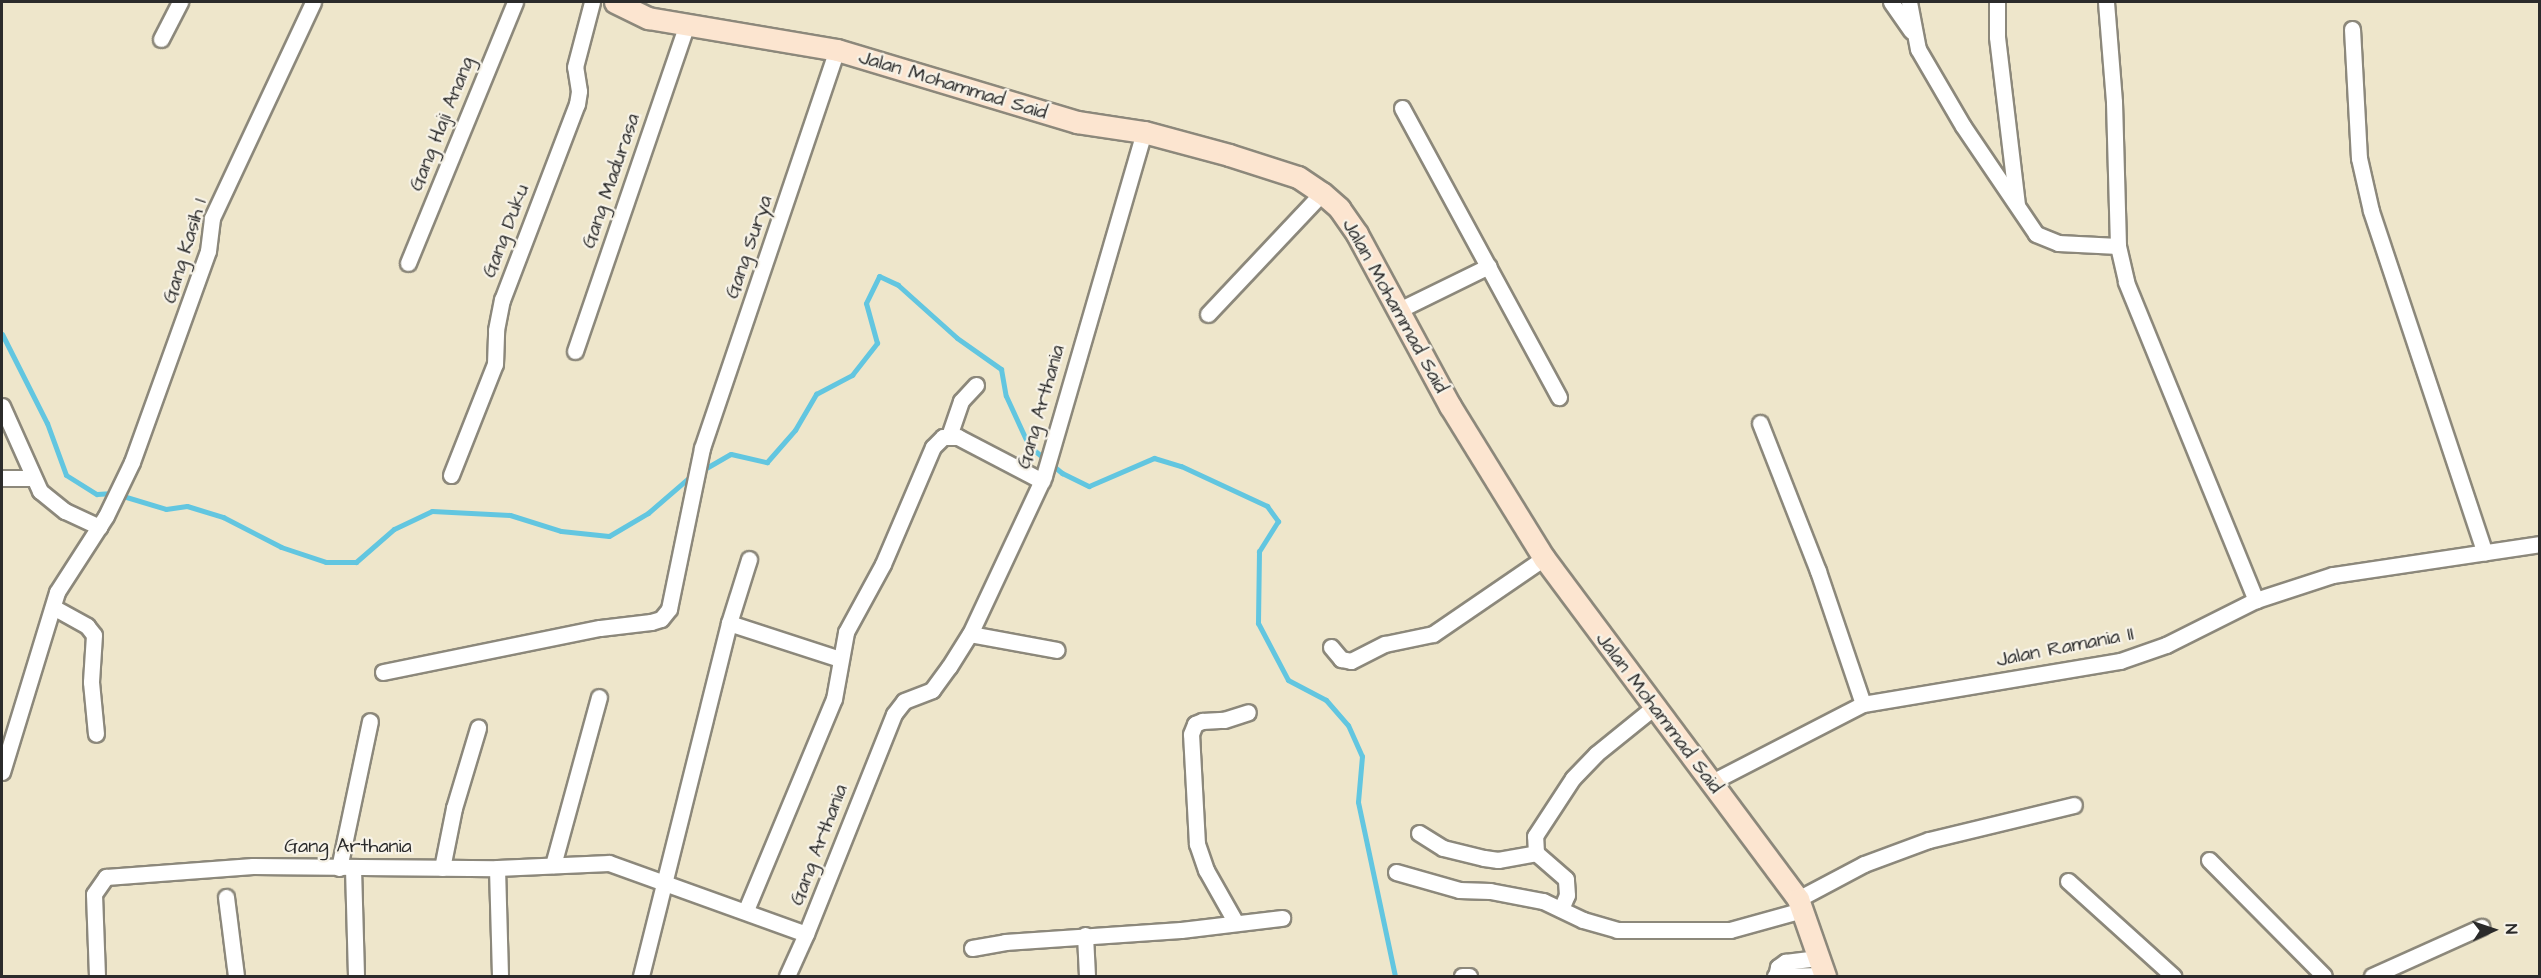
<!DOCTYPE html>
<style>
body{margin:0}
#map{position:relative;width:2541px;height:978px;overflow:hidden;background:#eee6cb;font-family:"Architects Daughter",sans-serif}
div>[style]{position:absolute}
.stream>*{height:5px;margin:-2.5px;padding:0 2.5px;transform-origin:2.5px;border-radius:2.5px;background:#62c6e0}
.roads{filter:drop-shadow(2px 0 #8c887b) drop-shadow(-2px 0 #8c887b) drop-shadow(0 2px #8c887b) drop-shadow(0 -2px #8c887b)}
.street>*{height:15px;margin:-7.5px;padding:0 7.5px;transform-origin:7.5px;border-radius:7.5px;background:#fff}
.secondary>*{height:21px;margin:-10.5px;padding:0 10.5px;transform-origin:10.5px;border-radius:10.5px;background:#fce5d0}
span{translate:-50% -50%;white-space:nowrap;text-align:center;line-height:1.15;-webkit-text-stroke:4.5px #f7f3e8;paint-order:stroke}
.street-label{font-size:20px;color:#2b2b2b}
.frame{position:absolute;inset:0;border:3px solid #2b2b2b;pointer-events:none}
.north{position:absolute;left:2463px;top:900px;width:60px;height:60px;-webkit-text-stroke:4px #f7f3e8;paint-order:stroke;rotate:87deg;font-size:16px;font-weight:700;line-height:24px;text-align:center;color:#2b2b2b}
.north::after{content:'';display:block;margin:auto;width:21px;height:27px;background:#2b2b2b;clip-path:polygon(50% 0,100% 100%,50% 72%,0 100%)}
</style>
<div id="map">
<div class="stream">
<i style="left:2px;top:334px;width:100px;rotate:63.2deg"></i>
<i style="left:47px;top:423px;width:55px;rotate:69.9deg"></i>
<i style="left:66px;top:475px;width:36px;rotate:32deg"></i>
<i style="left:97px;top:494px;width:16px;rotate:-4deg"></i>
<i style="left:113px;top:493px;width:55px;rotate:16.8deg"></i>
<i style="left:166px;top:509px;width:21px;rotate:-8deg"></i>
<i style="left:187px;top:506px;width:38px;rotate:17deg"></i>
<i style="left:223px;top:517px;width:65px;rotate:27.3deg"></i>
<i style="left:281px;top:547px;width:47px;rotate:18.4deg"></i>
<i style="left:326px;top:562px;width:30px"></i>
<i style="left:356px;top:562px;width:50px;rotate:-41deg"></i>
<i style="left:394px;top:529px;width:42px;rotate:-25.3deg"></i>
<i style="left:432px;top:511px;width:78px;rotate:2.9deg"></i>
<i style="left:510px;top:515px;width:53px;rotate:17.4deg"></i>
<i style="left:561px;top:531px;width:48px;rotate:5.9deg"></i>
<i style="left:609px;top:536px;width:45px;rotate:-30.5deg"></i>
<i style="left:648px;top:513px;width:58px;rotate:-40.8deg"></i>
<i style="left:701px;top:471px;width:34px;rotate:-30deg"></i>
<i style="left:731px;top:454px;width:37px;rotate:13deg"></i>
<i style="left:767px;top:462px;width:43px;rotate:-48.8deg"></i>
<i style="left:795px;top:430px;width:42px;rotate:-59.7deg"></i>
<i style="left:816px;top:394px;width:41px;rotate:-27.8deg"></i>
<i style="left:852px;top:375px;width:41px;rotate:-52deg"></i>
<i style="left:877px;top:343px;width:41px;rotate:-105.4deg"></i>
<i style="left:866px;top:303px;width:30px;rotate:-64deg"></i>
<i style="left:879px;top:276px;width:21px;rotate:25deg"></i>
<i style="left:898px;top:285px;width:79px;rotate:41.9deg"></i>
<i style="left:957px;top:338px;width:54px;rotate:35.2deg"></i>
<i style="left:1001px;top:369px;width:27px;rotate:80deg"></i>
<i style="left:1006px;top:396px;width:55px;rotate:65.3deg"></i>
<i style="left:1029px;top:446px;width:43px;rotate:39.3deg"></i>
<i style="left:1062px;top:473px;width:30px;rotate:26deg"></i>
<i style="left:1089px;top:486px;width:71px;rotate:-23.3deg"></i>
<i style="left:1154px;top:458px;width:28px;rotate:17deg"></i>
<i style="left:1181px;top:466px;width:95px;rotate:24.9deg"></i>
<i style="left:1267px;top:506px;width:19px;rotate:54deg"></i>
<i style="left:1278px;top:521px;width:36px;rotate:122deg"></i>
<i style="left:1259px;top:551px;width:72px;rotate:90.8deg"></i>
<i style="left:1258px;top:623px;width:64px;rotate:62.2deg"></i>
<i style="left:1288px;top:680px;width:43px;rotate:27.8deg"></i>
<i style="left:1326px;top:700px;width:33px;rotate:49deg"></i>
<i style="left:1348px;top:725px;width:34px;rotate:66deg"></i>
<i style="left:1362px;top:756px;width:46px;rotate:95deg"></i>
<i style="left:1358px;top:802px;width:178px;rotate:78deg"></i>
</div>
<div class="roads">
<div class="street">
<i style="left:1891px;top:2px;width:35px;rotate:55deg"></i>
<i style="left:1909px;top:2px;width:48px;rotate:79.2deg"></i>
<i style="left:1918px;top:49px;width:89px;rotate:59.7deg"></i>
<i style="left:1963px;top:126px;width:130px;rotate:55.9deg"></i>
<i style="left:2036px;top:234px;width:24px;rotate:22deg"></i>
<i style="left:2058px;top:243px;width:60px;rotate:2.9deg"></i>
<i style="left:1997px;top:2px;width:35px;rotate:90deg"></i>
<i style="left:1997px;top:37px;width:168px;rotate:83.2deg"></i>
<i style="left:2106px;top:2px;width:100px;rotate:85.4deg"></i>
<i style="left:2114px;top:102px;width:144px;rotate:88.4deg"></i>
<i style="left:2118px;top:246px;width:37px;rotate:77deg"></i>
<i style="left:2126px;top:282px;width:344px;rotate:67.8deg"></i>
<i style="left:2352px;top:29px;width:129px;rotate:86.9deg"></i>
<i style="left:2359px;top:158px;width:54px;rotate:77.2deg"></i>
<i style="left:2371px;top:211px;width:360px;rotate:71.6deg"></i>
<i style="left:161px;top:39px;width:42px;rotate:-62.8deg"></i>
<i style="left:1402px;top:108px;width:329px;rotate:61.5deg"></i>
<i style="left:408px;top:263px;width:282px;rotate:-67.7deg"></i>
<i style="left:1397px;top:311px;width:102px;rotate:-26.1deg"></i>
<i style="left:1208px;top:314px;width:166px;rotate:-46.7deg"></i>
<i style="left:575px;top:351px;width:343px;rotate:-71.1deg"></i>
<i style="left:2px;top:406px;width:93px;rotate:65.9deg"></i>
<i style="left:40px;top:491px;width:32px;rotate:39deg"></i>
<i style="left:65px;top:511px;width:38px;rotate:25deg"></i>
<i style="left:1760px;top:423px;width:159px;rotate:68.6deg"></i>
<i style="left:1818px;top:571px;width:140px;rotate:71.3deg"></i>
<i style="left:949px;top:436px;width:37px;rotate:-71deg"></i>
<i style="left:961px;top:401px;width:22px;rotate:-47deg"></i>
<i style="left:451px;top:475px;width:119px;rotate:-68.4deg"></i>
<i style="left:495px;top:364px;width:34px;rotate:-88deg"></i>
<i style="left:496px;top:330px;width:31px;rotate:-79deg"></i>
<i style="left:502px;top:300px;width:210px;rotate:-69.1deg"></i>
<i style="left:577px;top:104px;width:13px;rotate:-81deg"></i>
<i style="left:579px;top:91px;width:24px;rotate:-99deg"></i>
<i style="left:575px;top:67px;width:67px;rotate:-75.3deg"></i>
<i style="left:2px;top:478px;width:31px"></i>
<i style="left:53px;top:607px;width:39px;rotate:29deg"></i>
<i style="left:87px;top:626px;width:11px;rotate:52deg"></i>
<i style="left:94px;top:635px;width:47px;rotate:93.7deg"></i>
<i style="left:91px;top:682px;width:52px;rotate:84.5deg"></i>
<i style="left:729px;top:623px;width:117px;rotate:18deg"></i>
<i style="left:970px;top:634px;width:88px;rotate:10.4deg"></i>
<i style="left:1331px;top:647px;width:16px;rotate:50deg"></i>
<i style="left:1341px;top:659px;width:10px;rotate:11deg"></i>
<i style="left:1351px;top:661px;width:38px;rotate:-27deg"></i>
<i style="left:1385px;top:644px;width:49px;rotate:-11.8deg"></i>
<i style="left:1433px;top:634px;width:135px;rotate:-34.4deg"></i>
<i style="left:383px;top:672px;width:221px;rotate:-11.5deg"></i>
<i style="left:600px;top:628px;width:51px;rotate:-6.7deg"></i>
<i style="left:651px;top:622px;width:10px;rotate:-17deg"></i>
<i style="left:661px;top:619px;width:13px;rotate:-51deg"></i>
<i style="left:669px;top:609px;width:164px;rotate:-78.4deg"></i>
<i style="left:702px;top:448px;width:420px;rotate:-71.3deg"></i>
<i style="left:2px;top:772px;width:188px;rotate:-73deg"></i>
<i style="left:57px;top:592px;width:90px;rotate:-57.2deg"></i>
<i style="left:106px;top:516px;width:60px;rotate:-64.3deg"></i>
<i style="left:132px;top:462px;width:224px;rotate:-70.2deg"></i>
<i style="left:208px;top:251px;width:33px;rotate:-83deg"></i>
<i style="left:212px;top:218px;width:238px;rotate:-64.9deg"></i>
<i style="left:1710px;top:783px;width:172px;rotate:-27.3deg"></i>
<i style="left:1863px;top:704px;width:261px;rotate:-9.5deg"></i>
<i style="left:2120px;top:661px;width:49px;rotate:-19.2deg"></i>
<i style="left:2166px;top:645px;width:101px;rotate:-26.6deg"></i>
<i style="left:2256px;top:600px;width:81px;rotate:-18deg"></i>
<i style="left:2333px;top:575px;width:209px;rotate:-8.5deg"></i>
<i style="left:1419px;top:833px;width:28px;rotate:32deg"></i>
<i style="left:1443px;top:848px;width:42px;rotate:13.7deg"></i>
<i style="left:1484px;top:858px;width:14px;rotate:8deg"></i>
<i style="left:1498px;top:860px;width:39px;rotate:-10deg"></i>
<i style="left:2209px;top:860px;width:163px;rotate:45.2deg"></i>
<i style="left:553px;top:865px;width:174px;rotate:-74.7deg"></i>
<i style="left:339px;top:868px;width:150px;rotate:-78.1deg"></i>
<i style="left:353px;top:868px;width:108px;rotate:88.4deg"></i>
<i style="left:442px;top:868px;width:61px;rotate:-78.7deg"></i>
<i style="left:454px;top:808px;width:84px;rotate:-73.3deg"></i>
<i style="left:497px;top:868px;width:108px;rotate:88.4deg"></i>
<i style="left:1396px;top:872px;width:66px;rotate:15.9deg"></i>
<i style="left:1459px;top:890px;width:31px;rotate:2deg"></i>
<i style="left:1490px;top:891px;width:54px;rotate:10.7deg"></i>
<i style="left:1543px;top:901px;width:44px;rotate:25.4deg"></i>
<i style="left:1583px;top:920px;width:35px;rotate:16deg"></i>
<i style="left:1617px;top:930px;width:113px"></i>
<i style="left:1730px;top:930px;width:75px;rotate:-15.5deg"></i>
<i style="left:2068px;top:881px;width:142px;rotate:42.1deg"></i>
<i style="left:226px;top:897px;width:80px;rotate:82.8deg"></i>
<i style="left:1798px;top:899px;width:75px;rotate:-27.9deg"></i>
<i style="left:1864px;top:864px;width:69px;rotate:-20.3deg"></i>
<i style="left:1929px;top:840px;width:149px;rotate:-13.6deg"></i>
<i style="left:1561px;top:909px;width:15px;rotate:-67deg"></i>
<i style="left:1567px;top:895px;width:16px;rotate:-94deg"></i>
<i style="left:1566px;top:879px;width:40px;rotate:-139deg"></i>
<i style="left:1536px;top:853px;width:17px;rotate:-93deg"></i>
<i style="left:1535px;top:836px;width:69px;rotate:-56.8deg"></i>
<i style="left:1573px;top:778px;width:33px;rotate:-46deg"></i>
<i style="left:1596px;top:754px;width:75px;rotate:-39deg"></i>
<i style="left:746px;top:910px;width:229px;rotate:-67.4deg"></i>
<i style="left:834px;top:699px;width:68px;rotate:-79.8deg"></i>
<i style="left:846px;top:632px;width:77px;rotate:-61.4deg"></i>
<i style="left:883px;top:564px;width:127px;rotate:-66.9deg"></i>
<i style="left:933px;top:447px;width:14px;rotate:-45deg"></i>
<i style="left:943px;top:437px;width:15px"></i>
<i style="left:958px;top:437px;width:95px;rotate:27.6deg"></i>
<i style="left:1236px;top:923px;width:61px;rotate:-119.5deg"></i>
<i style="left:1206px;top:870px;width:28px;rotate:-109deg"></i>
<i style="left:1197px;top:844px;width:110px;rotate:-93.1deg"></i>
<i style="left:1191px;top:734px;width:11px;rotate:-68deg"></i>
<i style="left:1195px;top:724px;width:8px;rotate:-23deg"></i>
<i style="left:1202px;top:721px;width:22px;rotate:-3deg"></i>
<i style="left:1224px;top:720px;width:25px;rotate:-18deg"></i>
<i style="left:1085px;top:935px;width:41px;rotate:87.2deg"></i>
<i style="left:972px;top:948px;width:34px;rotate:-10deg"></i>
<i style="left:1005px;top:942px;width:176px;rotate:-3.9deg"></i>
<i style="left:1181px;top:930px;width:102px;rotate:-6.8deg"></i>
<i style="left:97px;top:976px;width:82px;rotate:-92.1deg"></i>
<i style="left:94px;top:894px;width:21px;rotate:-55deg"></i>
<i style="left:106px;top:877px;width:147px;rotate:-4.3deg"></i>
<i style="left:253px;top:866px;width:244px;rotate:0.5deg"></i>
<i style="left:497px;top:868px;width:112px;rotate:-2.6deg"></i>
<i style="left:609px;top:863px;width:209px;rotate:19.8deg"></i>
<i style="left:806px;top:934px;width:237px;rotate:-68.2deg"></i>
<i style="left:894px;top:714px;width:16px;rotate:-52deg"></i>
<i style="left:904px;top:701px;width:30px;rotate:-21deg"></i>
<i style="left:932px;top:690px;width:29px;rotate:-54deg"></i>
<i style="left:949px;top:667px;width:39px;rotate:-58deg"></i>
<i style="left:970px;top:634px;width:174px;rotate:-64.9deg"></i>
<i style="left:1044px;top:476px;width:358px;rotate:-73.8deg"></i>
<i style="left:641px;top:976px;width:364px;rotate:-76deg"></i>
<i style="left:729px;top:623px;width:67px;rotate:-72.6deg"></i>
<i style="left:787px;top:976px;width:46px;rotate:-65.7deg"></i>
<i style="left:1462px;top:976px;width:7px"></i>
<i style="left:1775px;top:976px;width:49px;rotate:-1.2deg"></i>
<i style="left:1776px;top:976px;width:9px;rotate:-77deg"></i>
<i style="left:1778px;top:967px;width:9px;rotate:-36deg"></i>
<i style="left:1785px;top:962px;width:35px;rotate:-7deg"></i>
<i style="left:2372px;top:976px;width:120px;rotate:-24.2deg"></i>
</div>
<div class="secondary">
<i style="left:615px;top:2px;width:37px;rotate:26deg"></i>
<i style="left:648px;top:18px;width:192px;rotate:9.6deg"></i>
<i style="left:837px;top:50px;width:251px;rotate:16.7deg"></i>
<i style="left:1077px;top:122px;width:68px;rotate:8.5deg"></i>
<i style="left:1144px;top:132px;width:88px;rotate:15.1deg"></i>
<i style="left:1229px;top:155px;width:72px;rotate:17.7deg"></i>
<i style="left:1298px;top:177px;width:29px;rotate:34deg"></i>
<i style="left:1322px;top:193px;width:23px;rotate:41deg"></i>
<i style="left:1339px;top:208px;width:32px;rotate:55deg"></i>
<i style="left:1357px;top:234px;width:196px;rotate:61.6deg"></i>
<i style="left:1450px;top:406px;width:179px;rotate:58.3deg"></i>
<i style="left:1544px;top:558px;width:425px;rotate:53.3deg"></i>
<i style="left:1798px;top:899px;width:82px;rotate:70.7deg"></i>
</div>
</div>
<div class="street-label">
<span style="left:953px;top:85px;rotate:17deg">Jalan Mohammad Said</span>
<span style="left:442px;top:124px;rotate:-68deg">Gang Haji Anang</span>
<span style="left:611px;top:181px;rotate:-71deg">Gang Madurasa</span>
<span style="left:506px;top:231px;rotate:-69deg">Gang Duku</span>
<span style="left:749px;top:247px;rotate:-71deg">Gang Surya</span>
<span style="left:185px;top:251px;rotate:-73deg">Gang Kasih 1</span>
<span style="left:1395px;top:306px;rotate:61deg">Jalan Mohammad Said</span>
<span style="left:1041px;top:407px;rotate:-74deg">Gang Arthania</span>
<span style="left:2065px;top:647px;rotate:-11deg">Jalan Ramania II</span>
<span style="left:1659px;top:713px;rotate:53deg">Jalan Mohammad Said</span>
<span style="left:819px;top:845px;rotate:-69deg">Gang Arthania</span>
<span style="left:348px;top:846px">Gang Arthania</span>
</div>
<div class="frame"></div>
<div class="north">N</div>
</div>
